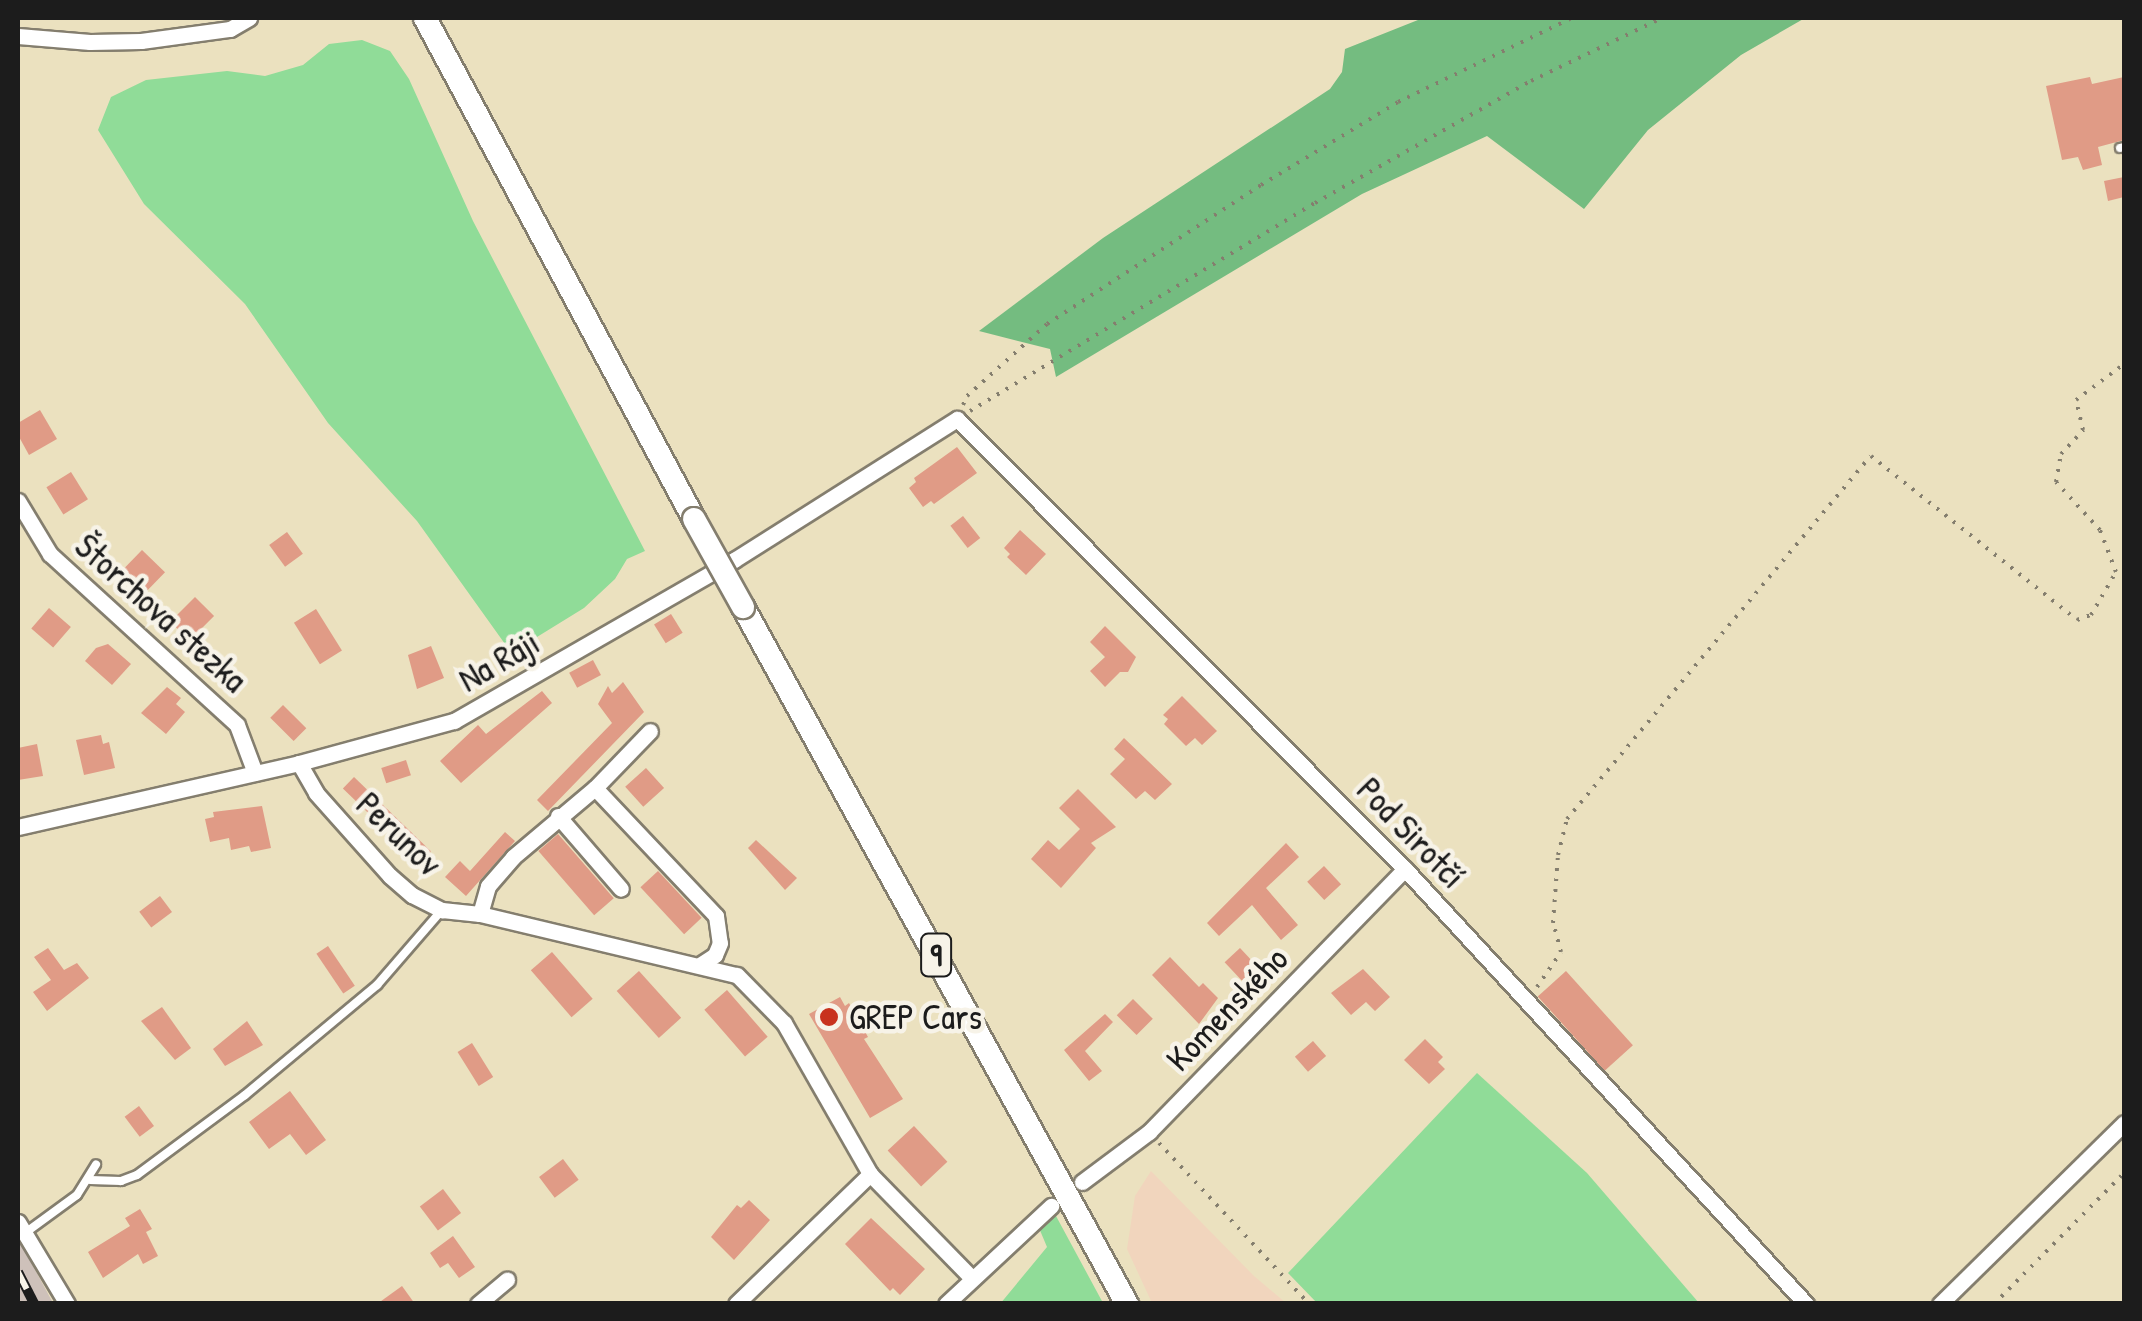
<!DOCTYPE html>
<meta charset="utf-8">
<style>
body{margin:0}
#map{position:relative;width:2142px;height:1321px;overflow:hidden;background:#ebe1bf;font-family:"Patrick Hand",sans-serif}
div>[style]{position:absolute}
.built>*{inset:0;background:#f1d5bd}
.industrial>*{inset:0;background:#cec1ba}
.green>*{inset:0;background:#90dc98}
.forest>*{inset:0;background:#74bc80}
.building>*{inset:0;background:#e09b86;transform-origin:0 0}
.path>*{height:4px;margin-top:-2px;transform-origin:0;background:repeating-linear-gradient(90deg,#847e6e 0 2.5px,transparent 0 10.5px)}
.roads{filter:drop-shadow(2px 0 #847e6e) drop-shadow(-2px 0 #847e6e) drop-shadow(0 2px #847e6e) drop-shadow(0 -2px #847e6e)}
.service>*{height:8px;margin:-4px;padding:0 4px;transform-origin:4px;border-radius:4px;background:#fff}
.minor>*{height:15px;margin:-7.5px;padding:0 7.5px;transform-origin:7.5px;border-radius:7.5px;background:#fff}
.primary>*{height:22px;margin:-11px;padding:0 11px;transform-origin:11px;border-radius:11px;background:#fff}
.rail>*{height:10px;margin-top:-5px;transform-origin:0;background:repeating-linear-gradient(90deg,#f7f3e8 0 19px,#1c1c1c 0 38px);box-sizing:border-box;border-block:2px solid #1c1c1c}
.bridges{filter:drop-shadow(2px 0 #847e6e) drop-shadow(-2px 0 #847e6e) drop-shadow(0 2px #847e6e) drop-shadow(0 -2px #847e6e)}
.primary-bridge>*{height:22px;margin:-11px;padding:0 11px;transform-origin:11px;border-radius:11px;background:#fff}
.dots>*{width:28px;height:28px;translate:-50% -50%;box-sizing:border-box;border:5px solid #f7f3e8;border-radius:50%}
span{translate:-50% -50%;white-space:nowrap;text-align:center;line-height:1.15;-webkit-text-stroke:9px #f7f3e8;paint-order:stroke}
.shield-label span{padding:2px 8px;background:#f7f3e8;border:2px solid;border-radius:8px;-webkit-text-stroke-width:0}
.shield-label{font-size:32px;color:#1c1c1c;font-weight:700}
.street-label{font-size:35px;color:#1c1c1c}
.poi-label{font-size:35px;color:#1c1c1c}
.left{translate:0 -50%;text-align:left}
.frame{position:absolute;inset:0;border:20px solid #1c1c1c;pointer-events:none}
</style>
<div id="map">
<div class="built">
<i style="clip-path:polygon(1151px 1171px,1254px 1276px,1286px 1303px,1152px 1303px,1127px 1249px,1135px 1196px)"></i>
</div>
<div class="industrial">
<i style="clip-path:polygon(18px 1238px,53px 1303px,18px 1303px)"></i>
</div>
<div class="green">
<i style="clip-path:polygon(362px 40px,390px 51px,409px 79px,473px 221px,645px 551px,627px 559px,615px 579px,584px 608px,524px 645px,505px 644px,417px 521px,328px 423px,245px 304px,144px 204px,98px 130px,111px 97px,146px 80px,227px 71px,265px 76px,303px 65px,329px 44px)"></i>
<i style="clip-path:polygon(1477px 1073px,1587px 1173px,1699px 1303px,1317px 1303px,1288px 1273px)"></i>
<i style="clip-path:polygon(1056px 1216px,1103px 1303px,1000px 1304px,1047px 1247px,1039px 1228px)"></i>
</div>
<div class="forest">
<i style="clip-path:polygon(1423px 18px,1805px 18px,1741px 55px,1648px 130px,1584px 209px,1487px 136px,1362px 194px,1056px 377px,1050px 349px,979px 331px,1103px 238px,1330px 89px,1342px 72px,1345px 49px)"></i>
</div>
<div class="building">
<i style="clip-path:polygon(2090px 77px,2092px 84px,2124px 77px,2124px 140px,2098px 147px,2102px 165px,2083px 170px,2078px 157px,2062px 160px,2046px 86px)"></i>
<i style="clip-path:polygon(2124px 177px,2124px 197px,2108px 201px,2104px 181px)"></i>
<i style="clip-path:polygon(40px 410px,57px 439px,29px 455px,18px 435px,18px 423px)"></i>
<i style="clip-path:polygon(957px 447px,977px 473px,934px 504px,931px 501px,923px 507px,909px 488px,916px 482px,914px 478px)"></i>
<i style="left:71px;top:472px;width:32px;height:29px;rotate:58deg"></i>
<i style="left:963px;top:516px;width:28px;height:16px;rotate:52deg"></i>
<i style="clip-path:polygon(1020px 530px,1046px 554px,1026px 575px,1007px 557px,1010px 554px,1004px 548px)"></i>
<i style="left:287px;top:532px;width:27px;height:22px;rotate:54deg"></i>
<i style="left:142px;top:550px;width:32px;height:29px;rotate:44deg"></i>
<i style="left:195px;top:597px;width:27px;height:35px;rotate:45deg"></i>
<i style="left:49px;top:608px;width:29px;height:27px;rotate:41deg"></i>
<i style="left:316px;top:609px;width:49px;height:26px;rotate:58deg"></i>
<i style="left:671px;top:614px;width:22px;height:20px;rotate:58deg"></i>
<i style="clip-path:polygon(1105px 626px,1136px 657px,1128px 672px,1120px 672px,1105px 687px,1090px 671px,1105px 657px,1090px 642px)"></i>
<i style="clip-path:polygon(108px 644px,131px 664px,112px 685px,85px 661px,96px 648px)"></i>
<i style="clip-path:polygon(431px 646px,444px 678px,417px 689px,408px 655px)"></i>
<i style="left:593px;top:660px;width:17px;height:27px;rotate:62deg"></i>
<i style="clip-path:polygon(623px 682px,644px 712px,548px 811px,537px 800px,612px 723px,598px 704px,608px 686px,612px 693px)"></i>
<i style="clip-path:polygon(167px 687px,181px 698px,176px 704px,185px 712px,166px 734px,141px 713px)"></i>
<i style="clip-path:polygon(542px 691px,552px 703px,461px 783px,440px 761px,478px 725px,486px 734px)"></i>
<i style="clip-path:polygon(1182px 696px,1217px 731px,1202px 745px,1195px 738px,1186px 746px,1164px 724px,1168px 719px,1163px 715px)"></i>
<i style="left:283px;top:705px;width:33px;height:18px;rotate:45deg"></i>
<i style="clip-path:polygon(101px 735px,103px 744px,109px 742px,115px 768px,84px 775px,76px 740px)"></i>
<i style="clip-path:polygon(1124px 738px,1172px 784px,1155px 800px,1145px 791px,1136px 799px,1110px 774px,1125px 759px,1114px 749px)"></i>
<i style="clip-path:polygon(37px 744px,43px 776px,18px 780px,18px 748px)"></i>
<i style="left:406px;top:760px;width:16px;height:26px;rotate:72deg"></i>
<i style="left:646px;top:768px;width:27px;height:28px;rotate:48deg"></i>
<i style="left:354px;top:777px;width:107px;height:16px;rotate:44deg"></i>
<i style="clip-path:polygon(1078px 789px,1116px 827px,1091px 843px,1096px 848px,1061px 888px,1031px 859px,1048px 840px,1059px 850px,1080px 829px,1059px 808px)"></i>
<i style="clip-path:polygon(262px 806px,271px 848px,251px 852px,249px 846px,231px 850px,229px 838px,210px 842px,205px 819px,214px 817px,213px 812px)"></i>
<i style="clip-path:polygon(505px 832px,515px 841px,466px 896px,445px 877px,460px 861px,470px 871px)"></i>
<i style="left:558px;top:834px;width:85px;height:26px;rotate:49deg"></i>
<i style="clip-path:polygon(756px 840px,797px 878px,785px 890px,748px 848px)"></i>
<i style="clip-path:polygon(1286px 843px,1299px 857px,1266px 888px,1298px 925px,1281px 940px,1252px 905px,1219px 936px,1207px 923px)"></i>
<i style="left:1324px;top:866px;width:25px;height:23px;rotate:47deg"></i>
<i style="left:658px;top:871px;width:64px;height:24px;rotate:47deg"></i>
<i style="left:160px;top:896px;width:20px;height:26px;rotate:53deg"></i>
<i style="left:328px;top:946px;width:48px;height:14px;rotate:56deg"></i>
<i style="clip-path:polygon(48px 948px,64px 970px,77px 963px,89px 978px,47px 1011px,33px 992px,51px 980px,34px 957px)"></i>
<i style="left:1240px;top:948px;width:25px;height:21px;rotate:47deg"></i>
<i style="left:552px;top:952px;width:62px;height:28px;rotate:49deg"></i>
<i style="clip-path:polygon(1170px 957px,1199px 987px,1203px 983px,1218px 998px,1199px 1024px,1152px 975px)"></i>
<i style="clip-path:polygon(1363px 969px,1390px 997px,1375px 1011px,1366px 1002px,1351px 1015px,1331px 993px)"></i>
<i style="left:639px;top:971px;width:63px;height:30px;rotate:48deg"></i>
<i style="left:1566px;top:971px;width:100px;height:38px;rotate:48deg"></i>
<i style="left:727px;top:990px;width:62px;height:30px;rotate:49deg"></i>
<i style="clip-path:polygon(840px 997px,845px 1006px,849px 1003px,868px 1037px,864px 1039px,903px 1099px,870px 1118px,809px 1014px)"></i>
<i style="left:1133px;top:999px;width:28px;height:23px;rotate:45deg"></i>
<i style="clip-path:polygon(162px 1007px,191px 1048px,175px 1060px,141px 1021px)"></i>
<i style="clip-path:polygon(1105px 1014px,1113px 1022px,1085px 1051px,1102px 1071px,1089px 1081px,1064px 1050px)"></i>
<i style="clip-path:polygon(247px 1021px,263px 1045px,225px 1066px,213px 1049px)"></i>
<i style="clip-path:polygon(1425px 1039px,1443px 1057px,1438px 1062px,1445px 1069px,1429px 1084px,1404px 1060px)"></i>
<i style="left:1313px;top:1041px;width:20px;height:24px;rotate:49deg"></i>
<i style="left:472px;top:1043px;width:40px;height:17px;rotate:58deg"></i>
<i style="clip-path:polygon(290px 1091px,326px 1140px,306px 1155px,290px 1134px,269px 1149px,249px 1122px)"></i>
<i style="left:139px;top:1106px;width:25px;height:18px;rotate:53deg"></i>
<i style="left:914px;top:1126px;width:49px;height:36px;rotate:47deg"></i>
<i style="left:563px;top:1159px;width:26px;height:30px;rotate:53deg"></i>
<i style="left:443px;top:1189px;width:30px;height:29px;rotate:53deg"></i>
<i style="clip-path:polygon(749px 1200px,770px 1220px,734px 1260px,711px 1237px,737px 1205px,741px 1208px)"></i>
<i style="clip-path:polygon(140px 1209px,152px 1229px,146px 1232px,158px 1256px,143px 1264px,138px 1254px,103px 1278px,88px 1252px,130px 1226px,125px 1218px)"></i>
<i style="clip-path:polygon(871px 1218px,925px 1269px,900px 1295px,893px 1288px,890px 1291px,845px 1244px)"></i>
<i style="clip-path:polygon(453px 1236px,475px 1267px,459px 1278px,448px 1263px,440px 1268px,430px 1253px)"></i>
<i style="clip-path:polygon(402px 1286px,415px 1304px,377px 1304px)"></i>
</div>
<div class="path">
<i style="left:963px;top:405px;width:10px;rotate:-66deg"></i>
<i style="left:967px;top:396px;width:108px;rotate:-42deg"></i>
<i style="left:1047px;top:324px;width:255px;rotate:-33deg"></i>
<i style="left:1261px;top:185px;width:160px;rotate:-31.2deg"></i>
<i style="left:1398px;top:102px;width:193px;rotate:-25.8deg"></i>
<i style="left:970px;top:411px;width:403px;rotate:-31.1deg"></i>
<i style="left:1315px;top:203px;width:248px;rotate:-29.5deg"></i>
<i style="left:1531px;top:81px;width:145px;rotate:-25.7deg"></i>
<i style="left:1537px;top:987px;width:42px;rotate:-55.6deg"></i>
<i style="left:1561px;top:952px;width:30px;rotate:-105deg"></i>
<i style="left:1553px;top:923px;width:68px;rotate:-85.8deg"></i>
<i style="left:1558px;top:855px;width:37px;rotate:-76deg"></i>
<i style="left:1567px;top:819px;width:473px;rotate:-50.1deg"></i>
<i style="left:1871px;top:456px;width:263px;rotate:38.5deg"></i>
<i style="left:2077px;top:620px;width:15px;rotate:-20deg"></i>
<i style="left:2091px;top:615px;width:50px;rotate:-59.8deg"></i>
<i style="left:2116px;top:572px;width:45px;rotate:-110.9deg"></i>
<i style="left:2100px;top:530px;width:65px;rotate:-132.5deg"></i>
<i style="left:2056px;top:482px;width:28px;rotate:-80deg"></i>
<i style="left:2061px;top:454px;width:33px;rotate:-47deg"></i>
<i style="left:2083px;top:430px;width:31px;rotate:-103deg"></i>
<i style="left:2076px;top:400px;width:60px;rotate:-36.9deg"></i>
<i style="left:1159px;top:1143px;width:220px;rotate:47deg"></i>
<i style="left:1994px;top:1304px;width:185px;rotate:-45.2deg"></i>
</div>
<div class="roads">
<div class="service">
<i style="left:2120px;top:148px;width:4px;rotate:-14deg"></i>
<i style="left:90px;top:1180px;width:31px;rotate:2deg"></i>
<i style="left:121px;top:1181px;width:17px;rotate:-21deg"></i>
<i style="left:137px;top:1175px;width:134px;rotate:-36.5deg"></i>
<i style="left:245px;top:1095px;width:172px;rotate:-39.8deg"></i>
<i style="left:377px;top:985px;width:99px;rotate:-49.1deg"></i>
<i style="left:25px;top:1233px;width:64px;rotate:-36.2deg"></i>
<i style="left:77px;top:1195px;width:36px;rotate:-58deg"></i>
</div>
<div class="minor">
<i style="left:18px;top:36px;width:72px;rotate:4.8deg"></i>
<i style="left:90px;top:42px;width:51px;rotate:-1.1deg"></i>
<i style="left:141px;top:41px;width:90px;rotate:-7.7deg"></i>
<i style="left:230px;top:29px;width:22px;rotate:-30deg"></i>
<i style="left:18px;top:501px;width:62px;rotate:58.9deg"></i>
<i style="left:50px;top:554px;width:253px;rotate:42.4deg"></i>
<i style="left:237px;top:725px;width:51px;rotate:69.4deg"></i>
<i style="left:299px;top:763px;width:34px;rotate:60deg"></i>
<i style="left:316px;top:793px;width:111px;rotate:48.3deg"></i>
<i style="left:390px;top:876px;width:29px;rotate:41deg"></i>
<i style="left:412px;top:895px;width:34px;rotate:27deg"></i>
<i style="left:442px;top:910px;width:38px;rotate:6deg"></i>
<i style="left:480px;top:914px;width:264px;rotate:13.4deg"></i>
<i style="left:737px;top:975px;width:67px;rotate:45.6deg"></i>
<i style="left:784px;top:1023px;width:174px;rotate:60.3deg"></i>
<i style="left:870px;top:1174px;width:144px;rotate:45.6deg"></i>
<i style="left:595px;top:788px;width:176px;rotate:46.6deg"></i>
<i style="left:716px;top:916px;width:27px;rotate:82deg"></i>
<i style="left:720px;top:943px;width:13px;rotate:113deg"></i>
<i style="left:715px;top:955px;width:17px;rotate:147deg"></i>
<i style="left:558px;top:816px;width:96px;rotate:49.2deg"></i>
<i style="left:18px;top:827px;width:288px;rotate:-12.8deg"></i>
<i style="left:299px;top:763px;width:161px;rotate:-15.2deg"></i>
<i style="left:454px;top:721px;width:323px;rotate:-29.9deg"></i>
<i style="left:734px;top:560px;width:264px;rotate:-32.3deg"></i>
<i style="left:957px;top:419px;width:635px;rotate:45.13deg"></i>
<i style="left:1405px;top:869px;width:592px;rotate:47.33deg"></i>
<i style="left:480px;top:914px;width:29px;rotate:-74deg"></i>
<i style="left:488px;top:886px;width:38px;rotate:-49deg"></i>
<i style="left:513px;top:857px;width:107px;rotate:-40.1deg"></i>
<i style="left:595px;top:788px;width:79px;rotate:-46deg"></i>
<i style="left:1082px;top:1182px;width:84px;rotate:-36.7deg"></i>
<i style="left:1149px;top:1132px;width:367px;rotate:-45.8deg"></i>
<i style="left:18px;top:1222px;width:96px;rotate:59.1deg"></i>
<i style="left:478px;top:1304px;width:38px;rotate:-40deg"></i>
<i style="left:736px;top:1304px;width:187px;rotate:-44.1deg"></i>
<i style="left:946px;top:1304px;width:144px;rotate:-43deg"></i>
<i style="left:1940px;top:1304px;width:258px;rotate:-44.5deg"></i>
</div>
<div class="primary">
<i style="left:425px;top:18px;width:569px;rotate:61.77deg"></i>
<i style="left:743px;top:607px;width:796px;rotate:61.15deg"></i>
</div>
</div>
<div class="rail">
<i style="left:18px;top:1272px;width:36px;rotate:63deg"></i>
</div>
<div class="bridges">
<div class="primary-bridge">
<i style="left:694px;top:519px;width:101px;rotate:60.9deg"></i>
</div>
</div>
<div class="dots">
<i style="left:829px;top:1017px;background:#c8321e"></i>
</div>
<div class="shield-label">
<span style="left:936px;top:955px">9</span>
</div>
<div class="street-label">
<span style="left:161px;top:613px;rotate:42deg">Štorchova stezka</span>
<span style="left:499px;top:661px;rotate:-30deg">Na Ráji</span>
<span style="left:1411px;top:833px;rotate:46deg">Pod Sirotčí</span>
<span style="left:399px;top:834px;rotate:44deg">Perunov</span>
<span style="left:1227px;top:1009px;rotate:-46deg">Komenského</span>
</div>
<div class="poi-label">
<span class="left" style="left:849px;top:1017px">GREP Cars</span>
</div>
<div class="frame"></div>
</div>
